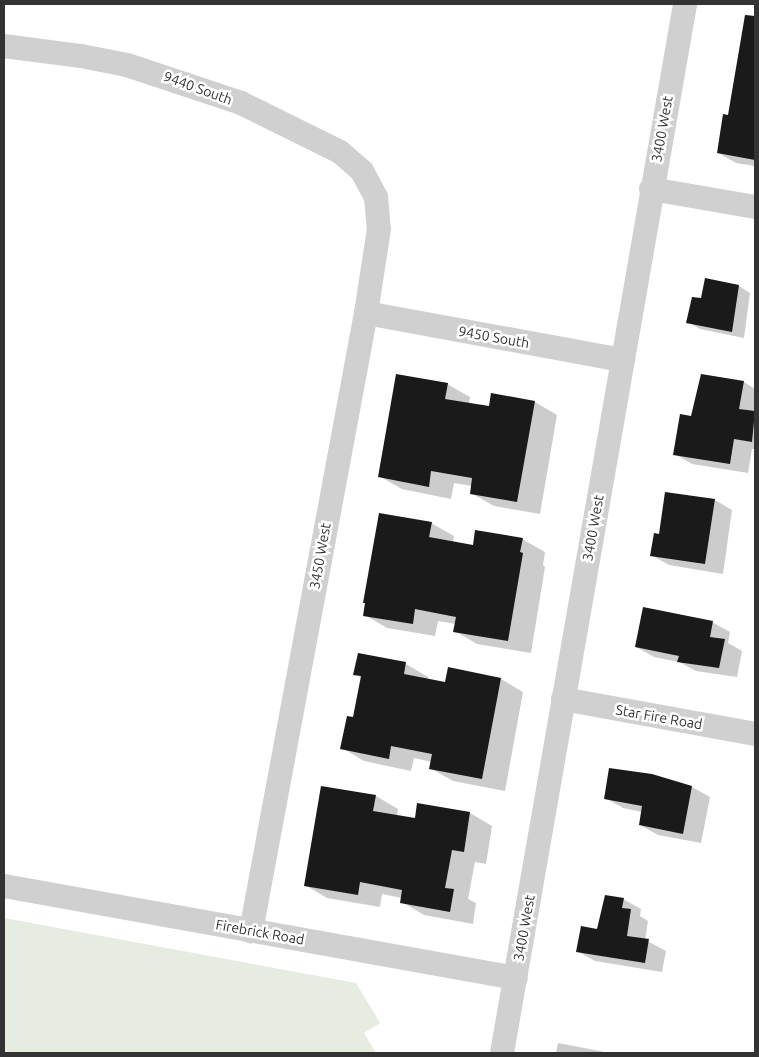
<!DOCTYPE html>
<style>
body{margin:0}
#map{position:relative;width:759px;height:1057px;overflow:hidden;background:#fff;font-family:Ubuntu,sans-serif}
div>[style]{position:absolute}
.green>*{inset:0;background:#e6ecdf}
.shadow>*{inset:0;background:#0003}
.building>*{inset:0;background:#1a1a1a}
.minor>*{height:24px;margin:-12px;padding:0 12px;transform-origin:12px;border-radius:12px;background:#d0d0d0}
span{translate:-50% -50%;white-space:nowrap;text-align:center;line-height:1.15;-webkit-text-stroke:5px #fff;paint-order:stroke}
.street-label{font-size:14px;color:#333}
.frame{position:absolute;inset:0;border:5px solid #333;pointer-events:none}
</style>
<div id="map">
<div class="green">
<i style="clip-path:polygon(4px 918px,356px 983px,380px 1023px,364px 1033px,376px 1053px,4px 1053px)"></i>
</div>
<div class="shadow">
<i style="clip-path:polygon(746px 15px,755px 17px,755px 166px,736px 163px,718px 153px,729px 117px)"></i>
<i style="clip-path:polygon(739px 286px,750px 293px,744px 338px,700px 329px,688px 322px)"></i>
<i style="clip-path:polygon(744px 382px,755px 389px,755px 449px,752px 449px,748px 473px,692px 464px,675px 454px,692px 418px)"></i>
<i style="clip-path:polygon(447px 384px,470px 397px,469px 404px,490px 408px,535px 402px,557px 415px,540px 514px,494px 506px,471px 493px,472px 486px,454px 483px,451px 499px,402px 489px,379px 476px)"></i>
<i style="clip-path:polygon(715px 500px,732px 510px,723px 574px,669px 565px,651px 555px,660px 535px)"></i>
<i style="clip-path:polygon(431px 523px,454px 536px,453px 543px,474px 546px,522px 539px,545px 552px,543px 565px,545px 567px,531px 653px,477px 644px,455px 631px,456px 624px,438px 621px,435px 636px,387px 628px,365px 615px)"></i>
<i style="clip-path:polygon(712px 622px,730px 632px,728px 643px,742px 651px,737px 677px,696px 671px,679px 662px,654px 657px,636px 647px)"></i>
<i style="clip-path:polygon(359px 654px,406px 664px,428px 677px,428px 680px,446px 684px,501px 679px,523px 692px,505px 791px,453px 781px,430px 768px,432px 762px,414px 758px,411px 771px,364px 761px,342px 748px,354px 718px,362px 678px,355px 674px)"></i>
<i style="clip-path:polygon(652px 776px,692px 787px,710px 797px,701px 843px,658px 835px,640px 825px,642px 812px,623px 808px,605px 798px)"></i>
<i style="clip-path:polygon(376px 796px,398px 809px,397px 816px,416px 819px,418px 804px,470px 813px,492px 826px,486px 864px,475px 862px,468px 899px,476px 903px,473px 924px,424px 915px,402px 902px,402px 898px,382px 894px,380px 907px,327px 898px,305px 885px)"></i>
<i style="clip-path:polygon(623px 899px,641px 909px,640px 916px,648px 921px,645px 940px,666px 951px,662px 972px,595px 961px,577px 951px)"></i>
<i style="clip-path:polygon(558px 1043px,605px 1052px,606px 1053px,556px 1053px)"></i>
</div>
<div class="building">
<i style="clip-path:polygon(745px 15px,755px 16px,755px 160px,717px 153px,723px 114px,728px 115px)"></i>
<i style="clip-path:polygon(705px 278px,739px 285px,732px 332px,686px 323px,692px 297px,701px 298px)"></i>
<i style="clip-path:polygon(396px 374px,448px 383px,445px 399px,489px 406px,491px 393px,535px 401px,517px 502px,470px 494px,472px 478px,431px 471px,429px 487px,378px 477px)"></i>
<i style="clip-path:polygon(701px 374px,744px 381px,739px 409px,755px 411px,752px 442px,734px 439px,730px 464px,673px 455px,680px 414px,691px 416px)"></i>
<i style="clip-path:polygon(665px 492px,715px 499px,705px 564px,650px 556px,654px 533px,659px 534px)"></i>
<i style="clip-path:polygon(379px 513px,432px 522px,429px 537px,473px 545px,475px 530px,523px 538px,520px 552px,523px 553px,508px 641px,453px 632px,456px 617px,415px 609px,413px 624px,363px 616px,365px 603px,363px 603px)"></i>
<i style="clip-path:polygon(643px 607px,713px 621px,710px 637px,725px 639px,719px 668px,677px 662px,679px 656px,635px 647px)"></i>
<i style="clip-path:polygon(358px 653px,406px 662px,404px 674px,445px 682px,448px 667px,501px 678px,482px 779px,429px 769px,432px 754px,391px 746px,389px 759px,340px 749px,347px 716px,353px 717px,361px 676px,353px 675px)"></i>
<i style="clip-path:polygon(609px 768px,652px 774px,692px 786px,683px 834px,639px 825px,642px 806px,604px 799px)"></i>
<i style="clip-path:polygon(321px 786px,376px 795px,373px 811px,415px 818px,417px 803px,470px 812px,464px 852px,452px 850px,445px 888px,454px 889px,450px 912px,400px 903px,402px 890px,360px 882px,358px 895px,304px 886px)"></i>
<i style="clip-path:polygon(605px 895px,624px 898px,622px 908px,631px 909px,627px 936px,649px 939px,645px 963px,576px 952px,581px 926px,597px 929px)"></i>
</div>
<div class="minor">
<i style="left:4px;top:46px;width:78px;rotate:7.4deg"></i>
<i style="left:81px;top:56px;width:47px;rotate:11.1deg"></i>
<i style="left:127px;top:65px;width:120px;rotate:18.4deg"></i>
<i style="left:241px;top:103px;width:110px;rotate:26.3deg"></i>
<i style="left:340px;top:152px;width:29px;rotate:41deg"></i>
<i style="left:362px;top:171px;width:30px;rotate:62deg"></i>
<i style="left:376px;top:197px;width:32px;rotate:85deg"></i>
<i style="left:379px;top:229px;width:85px;rotate:98.8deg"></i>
<i style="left:366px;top:313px;width:629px;rotate:100.54deg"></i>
<i style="left:651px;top:189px;width:106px;rotate:9.8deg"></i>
<i style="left:366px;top:313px;width:261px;rotate:10.4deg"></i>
<i style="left:563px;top:699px;width:195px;rotate:10.3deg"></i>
<i style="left:4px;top:886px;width:520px;rotate:10.19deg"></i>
<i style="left:502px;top:1053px;width:1065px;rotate:-80.1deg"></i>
</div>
<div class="street-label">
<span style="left:198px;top:88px;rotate:20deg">9440 South</span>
<span style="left:662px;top:129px;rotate:-80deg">3400 West</span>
<span style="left:494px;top:337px;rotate:10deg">9450 South</span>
<span style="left:593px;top:528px;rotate:-80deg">3400 West</span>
<span style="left:320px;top:556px;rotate:-80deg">3450 West</span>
<span style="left:659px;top:717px;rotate:10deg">Star Fire Road</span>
<span style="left:524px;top:928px;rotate:-80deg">3400 West</span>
<span style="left:260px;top:932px;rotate:10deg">Firebrick Road</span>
</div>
<div class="frame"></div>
</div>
